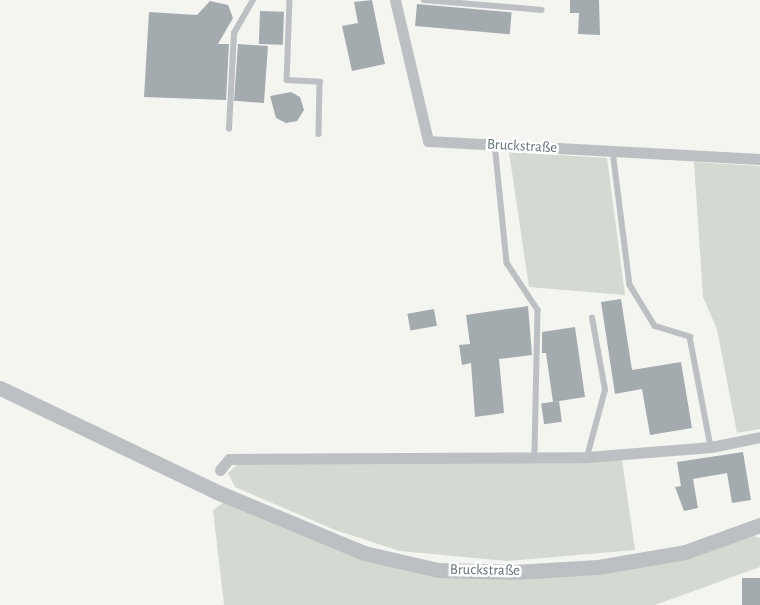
<!DOCTYPE html>
<meta charset="utf-8">
<style>
body{margin:0}
#map{position:relative;width:760px;height:605px;overflow:hidden;background:#f4f4f1;font-family:"Alegreya Sans",sans-serif}
div>[style]{position:absolute}
.green>*{inset:0;background:#d4d9d1}
.building>*{inset:0;background:#a4abaf;transform-origin:0 0}
.service>*{height:5.5px;margin:-2.75px;padding:0 2.75px;transform-origin:2.75px;border-radius:2.75px;background:#bcc0c2}
.minor>*{height:11px;margin:-5.5px;padding:0 5.5px;transform-origin:5.5px;border-radius:5.5px;background:#bcc0c2}
.tertiary>*{height:15px;margin:-7.5px;padding:0 7.5px;transform-origin:7.5px;border-radius:7.5px;background:#bcc0c2}
span{translate:-50% -50%;white-space:nowrap;text-align:center;line-height:1.15;-webkit-text-stroke:5px #fff;paint-order:stroke}
.street-label{font-size:15px;color:#67757e}
</style>
<div id="map">
<div class="green">
<i style="clip-path:polygon(509px 152px,607px 158px,625px 295px,529px 287px)"></i>
<i style="clip-path:polygon(694px 162px,760px 166px,760px 429px,737px 433px,717px 329px,703px 297px)"></i>
<i style="clip-path:polygon(622px 460px,635px 550px,507px 561px,400px 551px,335px 530px,235px 487px,228px 473px,238px 464px)"></i>
<i style="clip-path:polygon(230px 498px,437px 573px,687px 558px,753px 536px,760px 538px,760px 567px,655px 605px,224px 605px,213px 510px)"></i>
</div>
<div class="building">
<i style="clip-path:polygon(372px 0,385px 64px,352px 71px,342px 26px,358px 23px,354px 2px)"></i>
<i style="clip-path:polygon(570px 0,599px 0,600px 35px,578px 34px,579px 13px,570px 13px)"></i>
<i style="clip-path:polygon(210px 1px,228px 5px,233px 18px,218px 44px,229px 44px,226px 100px,144px 97px,149px 12px,197px 15px)"></i>
<i style="left:417px;top:4px;width:95px;height:22px;rotate:5deg"></i>
<i style="left:260px;top:11px;width:24px;height:33px;rotate:2deg"></i>
<i style="left:238px;top:44px;width:30px;height:57px;rotate:4deg"></i>
<i style="clip-path:polygon(291px 92px,300px 97px,304px 110px,297px 121px,286px 123px,276px 118px,270px 96px)"></i>
<i style="clip-path:polygon(621px 299px,632px 370px,681px 362px,692px 428px,650px 435px,642px 389px,615px 394px,601px 302px)"></i>
<i style="clip-path:polygon(528px 306px,532px 355px,499px 359px,504px 413px,475px 417px,471px 363px,462px 365px,459px 345px,470px 344px,466px 315px)"></i>
<i style="left:434px;top:309px;width:17px;height:27px;rotate:80deg"></i>
<i style="clip-path:polygon(575px 327px,585px 397px,553px 402px,546px 353px,542px 353px,542px 332px)"></i>
<i style="left:559px;top:401px;width:21px;height:18px;rotate:82deg"></i>
<i style="clip-path:polygon(743px 452px,751px 500px,732px 503px,727px 473px,693px 479px,698px 508px,684px 511px,675px 487px,681px 486px,677px 462px)"></i>
<i style="left:760px;top:578px;width:27px;height:18px;rotate:90deg"></i>
</div>
<div class="service">
<i style="left:290px;top:0;width:80px;rotate:92.1deg"></i>
<i style="left:287px;top:80px;width:33px;rotate:3deg"></i>
<i style="left:320px;top:82px;width:52px;rotate:91.1deg"></i>
<i style="left:424px;top:0;width:118px;rotate:4.8deg"></i>
<i style="left:229px;top:129px;width:96px;rotate:-87deg"></i>
<i style="left:234px;top:33px;width:38px;rotate:-60deg"></i>
<i style="left:495px;top:144px;width:120px;rotate:84.2deg"></i>
<i style="left:507px;top:263px;width:56px;rotate:56.6deg"></i>
<i style="left:538px;top:310px;width:149px;rotate:91.2deg"></i>
<i style="left:613px;top:151px;width:135px;rotate:82.8deg"></i>
<i style="left:630px;top:285px;width:48px;rotate:58.6deg"></i>
<i style="left:655px;top:326px;width:37px;rotate:17deg"></i>
<i style="left:690px;top:337px;width:112px;rotate:79.2deg"></i>
<i style="left:587px;top:457px;width:69px;rotate:-75deg"></i>
<i style="left:605px;top:390px;width:73px;rotate:-100.2deg"></i>
</div>
<div class="minor">
<i style="left:395px;top:0;width:145px;rotate:76.8deg"></i>
<i style="left:428px;top:141px;width:332px;rotate:3.1deg"></i>
<i style="left:220px;top:470px;width:14px;rotate:-51deg"></i>
<i style="left:229px;top:459px;width:358px;rotate:-0.3deg"></i>
<i style="left:587px;top:457px;width:124px;rotate:-4.6deg"></i>
<i style="left:711px;top:447px;width:50px;rotate:-11.5deg"></i>
</div>
<div class="tertiary">
<i style="left:0;top:388px;width:241px;rotate:25.6deg"></i>
<i style="left:217px;top:492px;width:159px;rotate:22.5deg"></i>
<i style="left:364px;top:553px;width:76px;rotate:12.9deg"></i>
<i style="left:438px;top:570px;width:76px;rotate:1.5deg"></i>
<i style="left:514px;top:572px;width:84px;rotate:-3.4deg"></i>
<i style="left:598px;top:567px;width:88px;rotate:-9.8deg"></i>
<i style="left:685px;top:552px;width:80px;rotate:-19.8deg"></i>
</div>
<div class="street-label">
<span style="left:522px;top:146px;rotate:3deg">Bruckstraße</span>
<span style="left:485px;top:570px;rotate:1deg">Bruckstraße</span>
</div>
</div>
